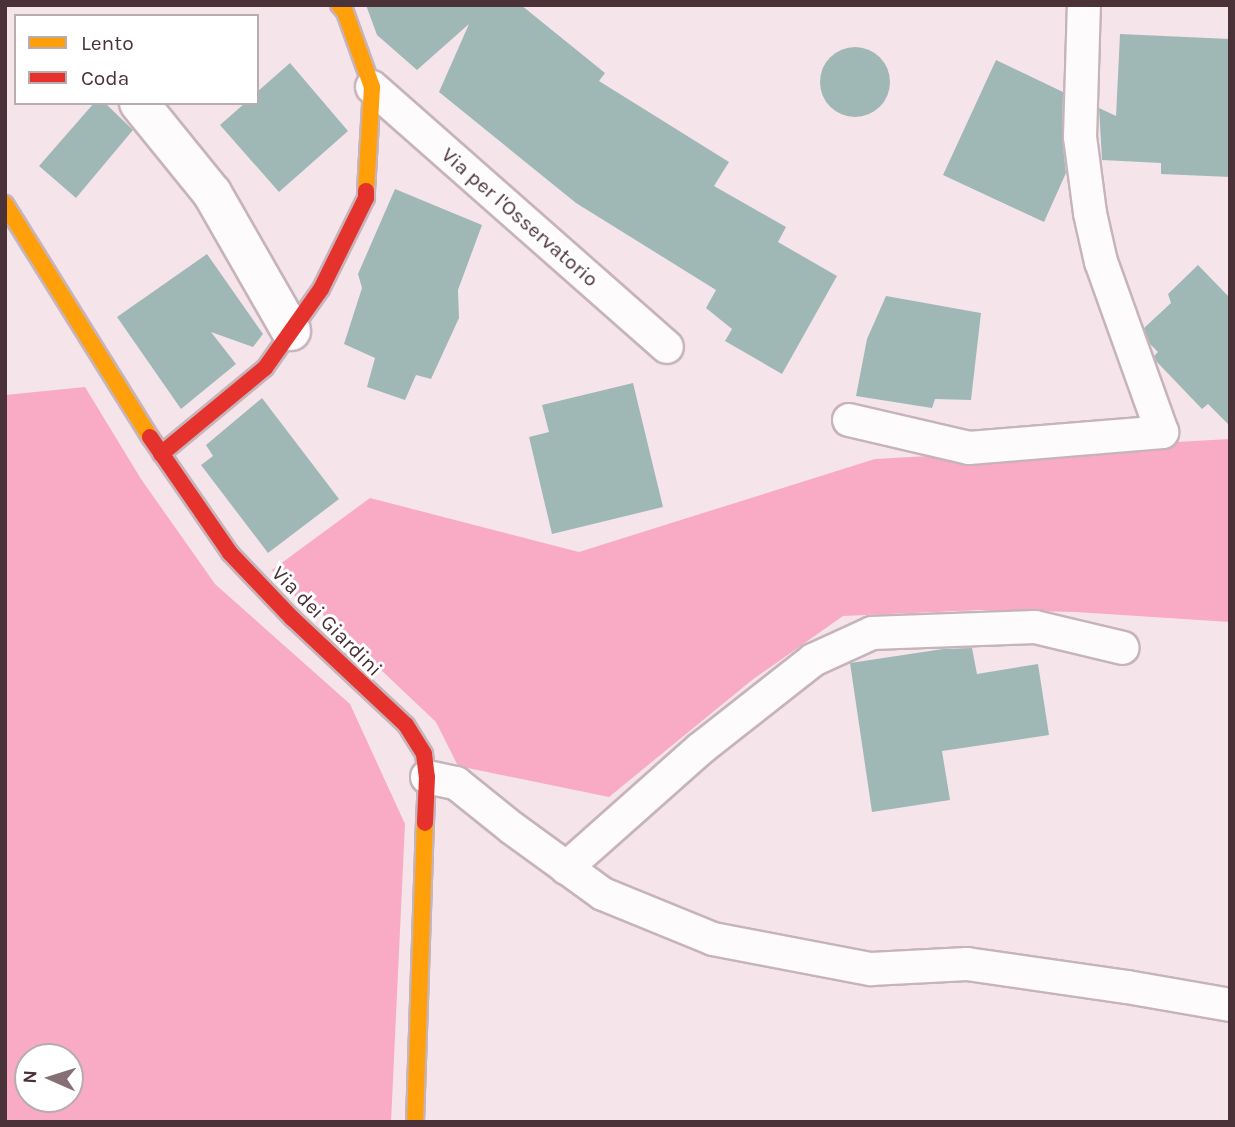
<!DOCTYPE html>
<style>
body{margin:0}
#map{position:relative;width:1235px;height:1127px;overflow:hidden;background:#f5e5ea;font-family:Karla,sans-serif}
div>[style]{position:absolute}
.forest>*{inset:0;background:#f9aac4}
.building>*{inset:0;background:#9fb8b6}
.round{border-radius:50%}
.roads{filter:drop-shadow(2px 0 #c7b4ba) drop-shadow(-2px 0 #c7b4ba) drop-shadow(0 2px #c7b4ba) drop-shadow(0 -2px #c7b4ba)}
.lane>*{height:32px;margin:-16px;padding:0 16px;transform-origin:16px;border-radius:16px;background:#fefbfc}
.street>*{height:38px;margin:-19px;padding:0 19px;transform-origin:19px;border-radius:19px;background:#fefbfc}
.slow>*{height:16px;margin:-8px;padding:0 8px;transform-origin:8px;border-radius:8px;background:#ff9f0a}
.jam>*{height:16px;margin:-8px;padding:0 8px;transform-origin:8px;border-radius:8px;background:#e5322d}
span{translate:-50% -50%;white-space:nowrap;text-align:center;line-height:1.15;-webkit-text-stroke:6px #fff;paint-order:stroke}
.street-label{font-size:21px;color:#4b3138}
.frame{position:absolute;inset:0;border:7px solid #4b3138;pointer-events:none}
.legend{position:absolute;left:14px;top:14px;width:245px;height:91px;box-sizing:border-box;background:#fff;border:2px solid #b7adaf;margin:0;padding:9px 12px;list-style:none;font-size:21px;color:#4b3138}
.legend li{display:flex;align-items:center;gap:14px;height:35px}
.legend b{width:35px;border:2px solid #b7adaf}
.north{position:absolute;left:14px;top:1043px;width:70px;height:70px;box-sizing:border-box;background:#fff;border:2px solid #b7adaf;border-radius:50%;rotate:273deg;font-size:19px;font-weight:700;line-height:28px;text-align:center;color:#4b3138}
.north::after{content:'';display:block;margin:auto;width:24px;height:32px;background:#867076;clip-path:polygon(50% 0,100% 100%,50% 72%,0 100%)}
</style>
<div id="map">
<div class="forest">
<i style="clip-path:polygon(evenodd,85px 387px,141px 479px,215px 584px,350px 704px,405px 824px,391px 1122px,5px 1122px,5px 395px,85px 387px,28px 1057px,70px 1057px,70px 1099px,28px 1099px,28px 1057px)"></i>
<i style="clip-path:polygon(1230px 439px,1230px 622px,1076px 612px,981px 610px,843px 616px,752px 680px,609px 797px,458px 766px,436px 722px,321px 613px,301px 603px,272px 570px,370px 498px,579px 552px,875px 459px)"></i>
</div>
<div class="building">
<i style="clip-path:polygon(366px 5px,521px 5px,605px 73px,599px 81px,729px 162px,714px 186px,786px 227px,778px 242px,837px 276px,782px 374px,725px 341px,732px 329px,706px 308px,716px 290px,576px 203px,439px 92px,469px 24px,417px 70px,377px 35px)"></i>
<i style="clip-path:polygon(1120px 34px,1230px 39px,1230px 177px,1161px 174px,1161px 163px,1102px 160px,1099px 108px,1116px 116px)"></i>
<i class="round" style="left:820px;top:47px;width:70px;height:70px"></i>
<i style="clip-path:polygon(996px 60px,1063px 92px,1062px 137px,1066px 173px,1044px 222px,943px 175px)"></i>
<i style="clip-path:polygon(290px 63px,348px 131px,279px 192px,220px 125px,245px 103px,257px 103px,257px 92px)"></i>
<i style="clip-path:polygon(94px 103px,105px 103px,133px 130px,76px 198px,39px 166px)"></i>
<i style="clip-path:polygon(395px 189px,482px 225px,458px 290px,459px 318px,431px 379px,416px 375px,405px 400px,367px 387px,375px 358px,344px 344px,362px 288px,358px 274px)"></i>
<i style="clip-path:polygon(207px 254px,263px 334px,253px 347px,211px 332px,236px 364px,181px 409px,117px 317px)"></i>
<i style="clip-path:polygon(1198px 265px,1230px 298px,1230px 426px,1208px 404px,1202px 409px,1156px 361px,1154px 356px,1158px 352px,1150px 344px,1144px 328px,1171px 303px,1168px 294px)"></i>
<i style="clip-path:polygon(886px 296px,981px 313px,971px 400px,935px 399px,932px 408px,856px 396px,867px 339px)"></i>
<i style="clip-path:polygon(633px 383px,663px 507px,552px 534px,529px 437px,549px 432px,542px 405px)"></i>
<i style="clip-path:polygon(262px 398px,339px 499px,268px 553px,201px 465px,213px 456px,206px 445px)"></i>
<i style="clip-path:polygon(972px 648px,977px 674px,1038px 664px,1049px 735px,942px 751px,950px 800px,872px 812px,850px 663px,943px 649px)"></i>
</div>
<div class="roads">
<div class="lane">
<i style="left:372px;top:87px;width:393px;rotate:41.4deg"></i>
<i style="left:849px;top:420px;width:123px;rotate:13.1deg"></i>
<i style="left:969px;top:448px;width:194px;rotate:-4.7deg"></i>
<i style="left:1162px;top:432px;width:181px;rotate:-109.7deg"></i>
<i style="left:1101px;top:262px;width:50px;rotate:-102.7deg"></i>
<i style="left:1090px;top:213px;width:77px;rotate:-97.5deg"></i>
<i style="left:1080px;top:137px;width:132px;rotate:-88.3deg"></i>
<i style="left:427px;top:777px;width:30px;rotate:12deg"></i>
<i style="left:456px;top:783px;width:72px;rotate:38.8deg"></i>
<i style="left:512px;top:828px;width:112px;rotate:36deg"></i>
<i style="left:603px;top:894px;width:119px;rotate:22.2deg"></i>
<i style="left:713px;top:939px;width:161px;rotate:10.8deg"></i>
<i style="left:871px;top:969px;width:96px;rotate:-3deg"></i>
<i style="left:967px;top:964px;width:162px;rotate:8.2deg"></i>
<i style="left:1127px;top:987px;width:105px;rotate:9.9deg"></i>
<i style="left:566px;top:868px;width:179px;rotate:-41.6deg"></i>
<i style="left:700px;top:749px;width:144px;rotate:-38.2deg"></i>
<i style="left:813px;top:660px;width:65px;rotate:-24.6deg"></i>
<i style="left:872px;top:633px;width:163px;rotate:-2.1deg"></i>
<i style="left:1035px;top:627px;width:90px;rotate:13.4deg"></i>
</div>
<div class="street">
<i style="left:139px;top:103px;width:116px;rotate:51deg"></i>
<i style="left:212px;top:193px;width:159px;rotate:60.2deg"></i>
</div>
<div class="slow">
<i style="left:339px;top:5px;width:9px;rotate:49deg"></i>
<i style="left:345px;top:12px;width:80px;rotate:70.2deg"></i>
<i style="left:372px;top:87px;width:104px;rotate:93.3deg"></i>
<i style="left:5px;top:204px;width:274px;rotate:58.1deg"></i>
<i style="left:415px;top:1122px;width:299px;rotate:-88.1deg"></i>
</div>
<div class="jam">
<i style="left:150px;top:437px;width:141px;rotate:55.4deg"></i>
<i style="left:230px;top:553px;width:90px;rotate:46.4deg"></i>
<i style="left:292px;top:618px;width:156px;rotate:43.2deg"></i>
<i style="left:406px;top:725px;width:34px;rotate:58deg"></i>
<i style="left:424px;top:754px;width:23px;rotate:83deg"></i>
<i style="left:427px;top:777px;width:46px;rotate:92.5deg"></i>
<i style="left:161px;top:454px;width:135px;rotate:-39.6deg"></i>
<i style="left:265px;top:368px;width:97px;rotate:-54.7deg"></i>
<i style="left:321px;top:289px;width:102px;rotate:-63.7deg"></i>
<i style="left:366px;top:198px;width:7px;rotate:-90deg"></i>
</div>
</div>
<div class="street-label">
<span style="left:520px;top:217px;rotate:41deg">Via per l'Osservatorio</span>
<span style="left:327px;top:621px;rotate:45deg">Via dei Giardini</span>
</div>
<div class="frame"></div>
<ul class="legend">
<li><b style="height:9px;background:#ff9f0a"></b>Lento</li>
<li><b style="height:9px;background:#e5322d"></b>Coda</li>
</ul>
<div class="north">N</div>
</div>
